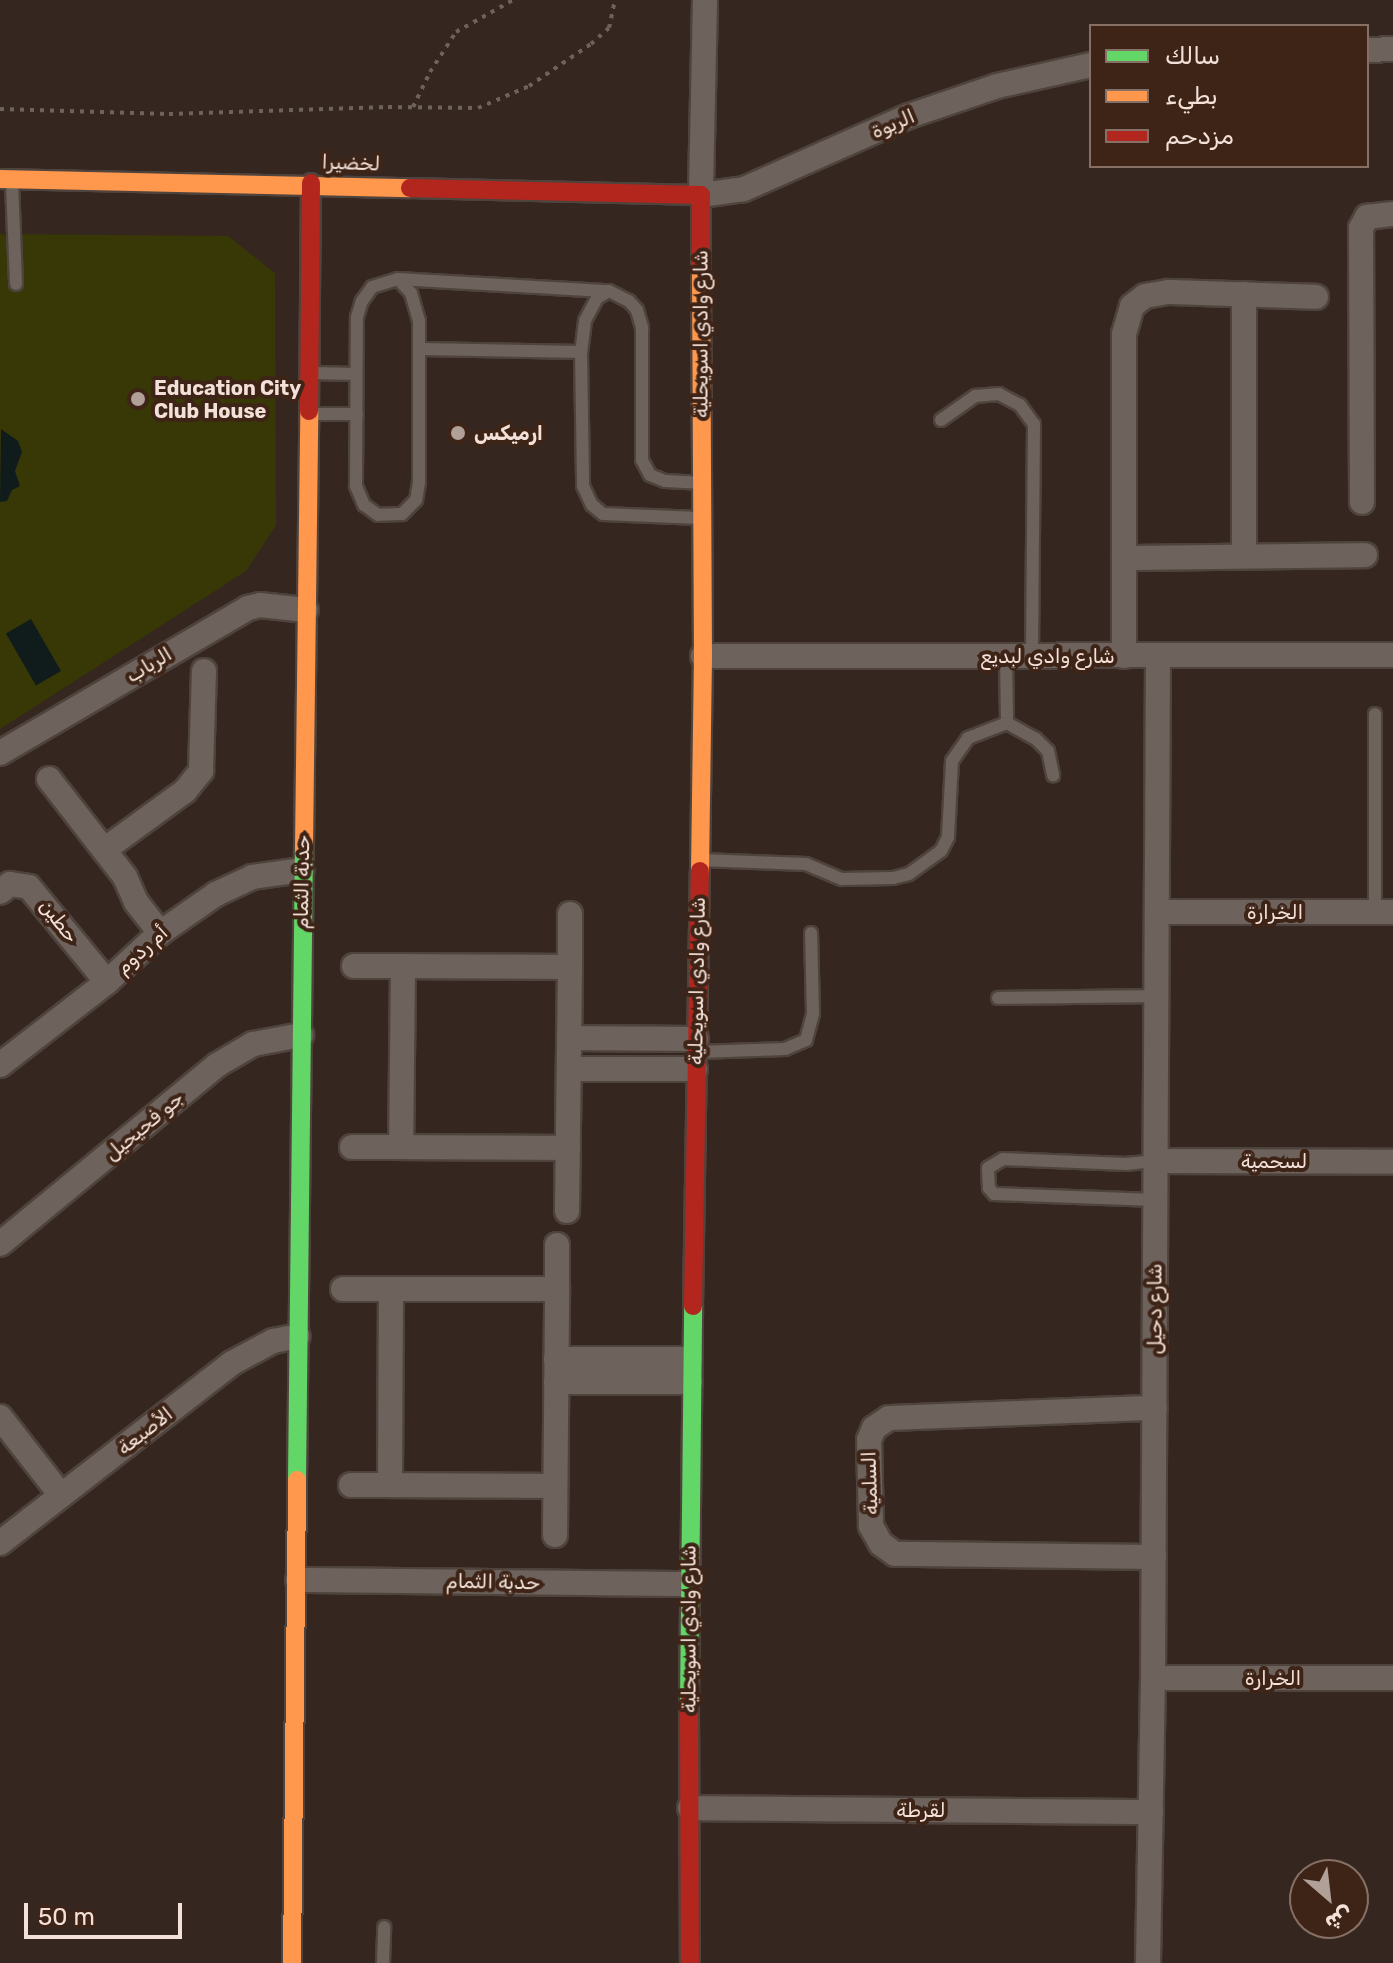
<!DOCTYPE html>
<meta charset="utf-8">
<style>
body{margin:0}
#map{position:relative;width:1393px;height:1963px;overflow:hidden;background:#352720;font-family:Rubik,"Noto Sans Arabic",sans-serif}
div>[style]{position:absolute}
.green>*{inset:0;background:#373805}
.water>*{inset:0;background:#101c1c;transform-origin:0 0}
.path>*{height:4px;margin-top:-2px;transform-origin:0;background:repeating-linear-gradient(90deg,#6d625c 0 4px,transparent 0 10px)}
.roads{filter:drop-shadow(2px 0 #4f433d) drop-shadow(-2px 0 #4f433d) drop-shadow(0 2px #4f433d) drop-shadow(0 -2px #4f433d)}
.lane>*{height:12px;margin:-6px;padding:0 6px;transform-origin:6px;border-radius:6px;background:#6d625c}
.street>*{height:24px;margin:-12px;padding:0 12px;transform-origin:12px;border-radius:12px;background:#6d625c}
.fast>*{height:18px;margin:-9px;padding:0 9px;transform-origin:9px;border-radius:9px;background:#63d668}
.slow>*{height:18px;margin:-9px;padding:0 9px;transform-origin:9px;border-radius:9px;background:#ff974d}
.jam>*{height:18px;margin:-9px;padding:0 9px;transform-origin:9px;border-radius:9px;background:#b3261e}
.dots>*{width:22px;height:22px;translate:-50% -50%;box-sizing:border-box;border:4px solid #3e2417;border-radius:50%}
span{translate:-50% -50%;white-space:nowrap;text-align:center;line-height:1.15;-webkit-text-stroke:8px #3e2417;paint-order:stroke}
.street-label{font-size:20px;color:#f3e1d9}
.poi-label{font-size:20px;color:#f3e1d9;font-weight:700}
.left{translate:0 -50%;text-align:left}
.legend{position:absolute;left:1089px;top:24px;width:280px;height:144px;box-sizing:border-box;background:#3e2417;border:2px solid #867065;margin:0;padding:10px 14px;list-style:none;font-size:24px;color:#f3e1d9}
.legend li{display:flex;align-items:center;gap:16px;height:40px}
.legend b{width:40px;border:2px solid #867065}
.north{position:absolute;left:1289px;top:1859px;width:80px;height:80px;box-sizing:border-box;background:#3e2417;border:2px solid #867065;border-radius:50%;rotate:152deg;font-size:22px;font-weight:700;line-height:32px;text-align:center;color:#f3e1d9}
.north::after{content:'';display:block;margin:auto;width:28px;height:36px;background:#b0a098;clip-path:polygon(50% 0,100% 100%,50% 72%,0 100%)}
.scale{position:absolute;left:24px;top:1903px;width:158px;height:36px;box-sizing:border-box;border:4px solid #f3e1d9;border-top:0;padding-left:10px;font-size:24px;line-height:28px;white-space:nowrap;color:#f3e1d9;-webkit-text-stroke:6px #3e2417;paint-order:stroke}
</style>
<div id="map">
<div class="green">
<i style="clip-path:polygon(0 234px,228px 236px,275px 273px,276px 525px,246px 571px,0 729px)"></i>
</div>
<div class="water">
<i style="clip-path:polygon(1px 429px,18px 441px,22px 452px,15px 471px,20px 486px,12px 490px,7px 501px,0 502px)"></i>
<i style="left:31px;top:619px;width:60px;height:29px;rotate:60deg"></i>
</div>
<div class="path">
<i style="left:413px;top:107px;width:39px;rotate:-64deg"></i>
<i style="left:430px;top:72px;width:48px;rotate:-57deg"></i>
<i style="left:456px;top:32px;width:65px;rotate:-29.3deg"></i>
<i style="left:0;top:109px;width:169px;rotate:1.7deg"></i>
<i style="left:169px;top:114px;width:219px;rotate:-1.8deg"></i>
<i style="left:388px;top:107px;width:90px;rotate:0.6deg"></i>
<i style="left:478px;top:108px;width:56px;rotate:-23.3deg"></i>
<i style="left:529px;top:86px;width:75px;rotate:-34.1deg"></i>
<i style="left:591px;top:44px;width:24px;rotate:-42deg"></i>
<i style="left:609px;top:28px;width:29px;rotate:-78deg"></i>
</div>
<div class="roads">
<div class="lane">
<i style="left:12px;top:183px;width:101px;rotate:87.7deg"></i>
<i style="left:398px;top:279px;width:19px;rotate:47deg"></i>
<i style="left:411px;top:293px;width:29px;rotate:74deg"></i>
<i style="left:419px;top:321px;width:161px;rotate:90deg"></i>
<i style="left:419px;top:482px;width:18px;rotate:99deg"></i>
<i style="left:416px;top:500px;width:20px;rotate:135deg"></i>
<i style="left:402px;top:514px;width:24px;rotate:178deg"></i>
<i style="left:378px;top:515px;width:17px;rotate:-144deg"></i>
<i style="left:364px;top:505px;width:21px;rotate:-113deg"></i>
<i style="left:356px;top:486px;width:169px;rotate:-89.7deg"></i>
<i style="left:357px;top:317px;width:17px;rotate:-73deg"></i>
<i style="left:362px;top:301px;width:17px;rotate:-54deg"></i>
<i style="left:372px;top:287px;width:27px;rotate:-17deg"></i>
<i style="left:398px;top:279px;width:211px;rotate:3.3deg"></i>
<i style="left:609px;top:291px;width:22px;rotate:27deg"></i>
<i style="left:629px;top:301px;width:12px;rotate:48deg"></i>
<i style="left:637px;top:310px;width:19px;rotate:74deg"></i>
<i style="left:642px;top:328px;width:132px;rotate:90deg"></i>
<i style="left:642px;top:460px;width:17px;rotate:62deg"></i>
<i style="left:650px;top:475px;width:16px;rotate:22deg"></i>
<i style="left:665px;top:481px;width:34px;rotate:3deg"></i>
<i style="left:609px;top:291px;width:14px;rotate:150deg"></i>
<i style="left:597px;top:298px;width:26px;rotate:118deg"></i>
<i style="left:585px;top:321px;width:31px;rotate:97deg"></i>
<i style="left:581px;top:352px;width:134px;rotate:89.1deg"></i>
<i style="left:583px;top:486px;width:21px;rotate:65deg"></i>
<i style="left:592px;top:505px;width:14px;rotate:39deg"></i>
<i style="left:603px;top:514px;width:96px;rotate:2.4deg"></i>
<i style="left:422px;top:349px;width:159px;rotate:1.1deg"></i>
<i style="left:312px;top:373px;width:44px;rotate:1.3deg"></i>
<i style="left:310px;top:414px;width:47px"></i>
<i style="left:941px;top:420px;width:42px;rotate:-35.2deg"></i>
<i style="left:975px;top:396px;width:24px;rotate:-5deg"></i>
<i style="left:999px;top:394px;width:24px;rotate:28deg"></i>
<i style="left:1020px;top:405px;width:24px;rotate:54deg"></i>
<i style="left:1034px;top:424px;width:232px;rotate:90.5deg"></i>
<i style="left:1006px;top:656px;width:67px;rotate:89.1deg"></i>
<i style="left:700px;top:860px;width:106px;rotate:2.2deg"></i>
<i style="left:806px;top:864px;width:39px;rotate:23deg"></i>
<i style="left:842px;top:879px;width:51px;rotate:-1.1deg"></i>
<i style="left:893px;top:878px;width:16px;rotate:-14deg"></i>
<i style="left:909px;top:874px;width:39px;rotate:-36deg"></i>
<i style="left:941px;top:851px;width:16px;rotate:-63deg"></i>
<i style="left:948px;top:837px;width:76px;rotate:-87deg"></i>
<i style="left:952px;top:761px;width:28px;rotate:-55deg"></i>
<i style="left:968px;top:738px;width:42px;rotate:-21deg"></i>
<i style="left:1007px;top:723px;width:33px;rotate:29deg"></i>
<i style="left:1036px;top:739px;width:17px;rotate:45deg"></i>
<i style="left:1048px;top:751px;width:25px;rotate:78deg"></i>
<i style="left:1375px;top:912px;width:198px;rotate:-90deg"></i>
<i style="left:998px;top:998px;width:158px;rotate:-0.7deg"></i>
<i style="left:698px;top:1052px;width:87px;rotate:-2deg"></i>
<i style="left:785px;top:1049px;width:23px;rotate:-23deg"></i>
<i style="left:806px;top:1040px;width:28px;rotate:-75deg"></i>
<i style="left:813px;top:1013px;width:80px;rotate:-91.4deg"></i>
<i style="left:1155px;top:1200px;width:161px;rotate:-177.9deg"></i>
<i style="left:994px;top:1194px;width:8px;rotate:-130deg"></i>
<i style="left:989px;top:1188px;width:20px;rotate:-93deg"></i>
<i style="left:988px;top:1168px;width:17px;rotate:-31deg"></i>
<i style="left:1003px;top:1159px;width:123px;rotate:2.3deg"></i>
<i style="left:1126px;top:1164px;width:30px;rotate:-6deg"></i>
<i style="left:383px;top:1963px;width:36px;rotate:-88deg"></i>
</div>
<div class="street">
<i style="left:705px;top:0;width:195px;rotate:91.2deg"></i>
<i style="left:701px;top:195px;width:43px;rotate:-7.9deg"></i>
<i style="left:744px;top:189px;width:180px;rotate:-23.9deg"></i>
<i style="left:909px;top:116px;width:93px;rotate:-18.8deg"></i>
<i style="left:997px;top:86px;width:96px;rotate:-12.6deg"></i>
<i style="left:1367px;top:50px;width:26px;rotate:-2deg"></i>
<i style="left:1362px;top:502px;width:274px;rotate:-90.2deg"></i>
<i style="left:1361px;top:228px;width:13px;rotate:-61deg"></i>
<i style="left:1367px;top:217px;width:26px;rotate:-7deg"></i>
<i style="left:1244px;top:556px;width:262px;rotate:-90deg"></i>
<i style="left:1124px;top:558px;width:241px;rotate:-0.7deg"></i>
<i style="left:703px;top:656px;width:690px;rotate:-0.08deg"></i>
<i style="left:1124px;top:656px;width:322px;rotate:-90deg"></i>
<i style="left:1124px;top:334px;width:29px;rotate:-74deg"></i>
<i style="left:1132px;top:306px;width:16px;rotate:-38deg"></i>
<i style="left:1145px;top:296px;width:23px;rotate:-10deg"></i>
<i style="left:1168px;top:292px;width:148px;rotate:1.9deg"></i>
<i style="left:0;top:753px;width:287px;rotate:-30.3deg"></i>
<i style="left:248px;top:608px;width:12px;rotate:-14deg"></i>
<i style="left:260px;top:605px;width:46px;rotate:6.2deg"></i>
<i style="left:49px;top:779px;width:124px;rotate:52.2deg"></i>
<i style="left:125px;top:877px;width:27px;rotate:66deg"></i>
<i style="left:136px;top:902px;width:39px;rotate:52deg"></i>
<i style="left:104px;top:850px;width:100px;rotate:-36.1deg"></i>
<i style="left:185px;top:791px;width:26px;rotate:-51deg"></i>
<i style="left:201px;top:771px;width:100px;rotate:-88.3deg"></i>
<i style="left:0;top:892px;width:13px;rotate:-39deg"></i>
<i style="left:10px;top:884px;width:19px;rotate:9deg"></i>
<i style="left:29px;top:887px;width:123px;rotate:50.6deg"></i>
<i style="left:1157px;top:912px;width:236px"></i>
<i style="left:354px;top:966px;width:49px"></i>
<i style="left:570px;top:967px;width:53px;rotate:-90deg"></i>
<i style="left:569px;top:1038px;width:127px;rotate:0.5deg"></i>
<i style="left:0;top:1065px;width:135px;rotate:-37.8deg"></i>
<i style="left:107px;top:982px;width:72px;rotate:-42.8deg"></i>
<i style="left:160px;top:933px;width:68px;rotate:-34.9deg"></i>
<i style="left:216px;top:894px;width:40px;rotate:-25deg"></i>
<i style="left:252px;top:877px;width:50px;rotate:-8deg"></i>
<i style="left:569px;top:1069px;width:126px"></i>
<i style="left:352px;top:1147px;width:49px"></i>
<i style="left:1156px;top:1161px;width:237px;rotate:0.2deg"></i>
<i style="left:567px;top:1211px;width:244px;rotate:-89.3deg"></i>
<i style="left:570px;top:967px;width:167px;rotate:-179.7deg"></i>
<i style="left:403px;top:966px;width:181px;rotate:90.6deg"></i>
<i style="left:401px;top:1147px;width:167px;rotate:0.3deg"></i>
<i style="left:0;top:1244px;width:281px;rotate:-39.5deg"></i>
<i style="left:217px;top:1065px;width:42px;rotate:-30.3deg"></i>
<i style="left:253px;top:1044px;width:49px;rotate:-10.6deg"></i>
<i style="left:343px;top:1289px;width:48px"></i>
<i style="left:557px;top:1289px;width:44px;rotate:-90deg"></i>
<i style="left:556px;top:1359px;width:134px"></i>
<i style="left:556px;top:1382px;width:134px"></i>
<i style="left:0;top:1417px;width:99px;rotate:52deg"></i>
<i style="left:351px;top:1485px;width:39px"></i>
<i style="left:555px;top:1535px;width:246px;rotate:-89.5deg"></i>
<i style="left:557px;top:1289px;width:166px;rotate:180deg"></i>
<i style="left:391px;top:1289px;width:196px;rotate:90.3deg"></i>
<i style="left:390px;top:1485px;width:165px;rotate:0.3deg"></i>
<i style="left:0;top:1543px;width:294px;rotate:-37.8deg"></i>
<i style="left:232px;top:1363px;width:47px;rotate:-28.2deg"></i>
<i style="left:273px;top:1341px;width:25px;rotate:-11deg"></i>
<i style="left:1154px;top:1557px;width:259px;rotate:-179.3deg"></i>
<i style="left:895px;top:1554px;width:17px;rotate:-144deg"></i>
<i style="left:881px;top:1544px;width:21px;rotate:-119deg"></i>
<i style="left:871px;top:1526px;width:86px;rotate:-91.3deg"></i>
<i style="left:869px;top:1440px;width:13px;rotate:-67deg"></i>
<i style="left:874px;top:1428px;width:18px;rotate:-34deg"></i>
<i style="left:889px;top:1418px;width:266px;rotate:-2.2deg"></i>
<i style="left:298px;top:1580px;width:390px;rotate:0.6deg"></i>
<i style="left:1153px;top:1678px;width:240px"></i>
<i style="left:690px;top:1808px;width:461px;rotate:0.5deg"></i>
<i style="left:1148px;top:1963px;width:285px;rotate:-89deg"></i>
<i style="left:1153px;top:1678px;width:1022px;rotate:-89.72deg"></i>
</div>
<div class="fast">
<i style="left:297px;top:1480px;width:633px;rotate:-89.37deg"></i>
<i style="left:689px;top:1703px;width:397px;rotate:-89.4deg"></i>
</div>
<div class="slow">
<i style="left:0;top:179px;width:410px;rotate:1.3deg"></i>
<i style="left:304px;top:847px;width:436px;rotate:-89.3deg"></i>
<i style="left:700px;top:871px;width:215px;rotate:-89.2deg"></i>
<i style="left:703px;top:656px;width:393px;rotate:-90.3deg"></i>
<i style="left:292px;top:1963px;width:483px;rotate:-89.4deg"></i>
</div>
<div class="jam">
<i style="left:410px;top:188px;width:291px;rotate:1.4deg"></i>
<i style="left:701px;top:195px;width:68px;rotate:90deg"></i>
<i style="left:309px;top:411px;width:228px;rotate:-89.5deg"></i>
<i style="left:693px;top:1306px;width:435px;rotate:-89.1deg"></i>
<i style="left:689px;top:1703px;width:260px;rotate:89.8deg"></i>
</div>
</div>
<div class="dots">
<i style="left:138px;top:399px;background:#b0a098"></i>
<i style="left:458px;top:433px;background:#b0a098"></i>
</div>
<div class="street-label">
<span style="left:893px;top:124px;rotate:-23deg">الربوة</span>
<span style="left:351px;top:163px;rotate:2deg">لخضيرا</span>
<span style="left:701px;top:334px;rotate:-90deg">شارع وادي اسويحلية</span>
<span style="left:1048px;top:656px">شارع وادي لبديع</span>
<span style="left:149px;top:665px;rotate:-31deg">الرباب</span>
<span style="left:302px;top:882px;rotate:-89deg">حدبة الثمام</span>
<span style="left:1275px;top:912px">الخرارة</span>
<span style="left:59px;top:921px;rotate:52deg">حطين</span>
<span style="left:142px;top:950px;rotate:-42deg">أم ردوم</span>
<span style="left:697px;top:981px;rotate:-89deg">شارع وادي اسويحلية</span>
<span style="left:144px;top:1126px;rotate:-40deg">جو فحيحيل</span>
<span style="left:1274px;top:1161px">لسحمية</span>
<span style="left:1155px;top:1309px;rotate:-90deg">شارع دحيل</span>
<span style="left:145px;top:1431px;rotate:-38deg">الأصبعة</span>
<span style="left:870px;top:1483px;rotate:-92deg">السلمية</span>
<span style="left:493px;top:1582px;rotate:1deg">حدبة الثمام</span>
<span style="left:689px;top:1629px;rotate:-90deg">شارع وادي اسويحلية</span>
<span style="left:1273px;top:1678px">الخرارة</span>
<span style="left:921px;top:1810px">لقرطة</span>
</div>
<div class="poi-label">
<span class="left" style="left:154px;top:400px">Education City<br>Club House</span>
<span class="left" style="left:474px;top:433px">ارميكس</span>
</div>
<ul class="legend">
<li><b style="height:10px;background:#63d668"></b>سالك</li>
<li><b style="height:10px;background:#ff974d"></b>بطيء</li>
<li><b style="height:10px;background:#b3261e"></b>مزدحم</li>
</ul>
<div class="north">ش</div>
<div class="scale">50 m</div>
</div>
